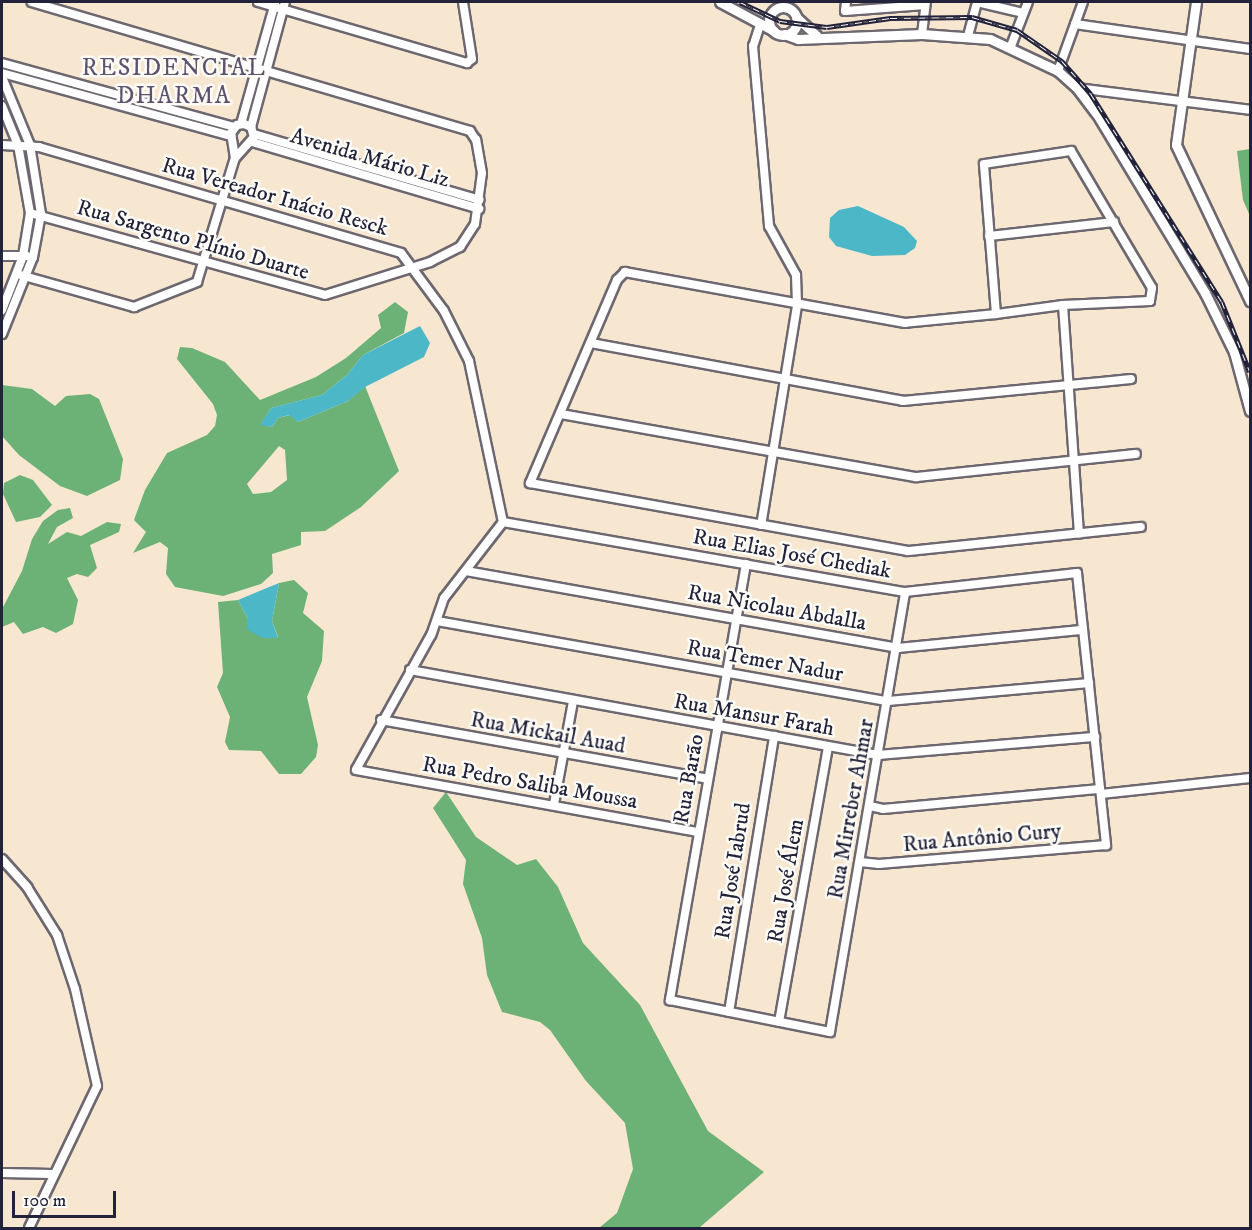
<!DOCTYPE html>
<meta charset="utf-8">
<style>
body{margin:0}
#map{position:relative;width:1252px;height:1230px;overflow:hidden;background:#f7e7d1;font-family:"IM FELL DW Pica",serif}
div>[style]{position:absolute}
.forest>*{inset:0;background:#6cb176}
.water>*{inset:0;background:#4bb7c7}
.roads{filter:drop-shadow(2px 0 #6d6770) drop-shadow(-2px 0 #6d6770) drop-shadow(0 2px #6d6770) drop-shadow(0 -2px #6d6770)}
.minor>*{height:8px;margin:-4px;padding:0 4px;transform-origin:4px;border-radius:4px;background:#fff}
.tertiary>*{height:9px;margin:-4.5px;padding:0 4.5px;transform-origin:4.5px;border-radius:4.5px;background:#fff}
.tertiary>.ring{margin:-4.5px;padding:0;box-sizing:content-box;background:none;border:9px solid #fff;border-radius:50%}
.rail>*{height:4.5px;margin-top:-2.25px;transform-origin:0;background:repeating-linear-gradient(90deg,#fdfcf7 0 7px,#22223b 0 14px);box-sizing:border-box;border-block:2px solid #22223b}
span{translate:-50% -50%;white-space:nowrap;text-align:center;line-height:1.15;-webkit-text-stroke:5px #fdfcf7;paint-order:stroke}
.street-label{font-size:22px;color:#22223b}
.neighbourhood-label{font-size:24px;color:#60526f;letter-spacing:1.5px}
.frame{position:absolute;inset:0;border:3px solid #22223b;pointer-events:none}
.scale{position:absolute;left:12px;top:1191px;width:104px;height:27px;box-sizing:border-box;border:3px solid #22223b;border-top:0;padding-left:8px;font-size:18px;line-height:21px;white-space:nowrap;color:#22223b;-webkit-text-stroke:4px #fdfcf7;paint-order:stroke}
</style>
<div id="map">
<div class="forest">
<i style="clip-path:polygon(1250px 149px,1250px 216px,1243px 200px,1237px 151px)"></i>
<i style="clip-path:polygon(evenodd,395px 302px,408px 312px,404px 333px,363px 355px,347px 375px,322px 395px,271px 408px,261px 424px,272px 427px,278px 418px,290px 415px,298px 422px,348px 401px,365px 386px,399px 471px,361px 507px,325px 531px,301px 532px,301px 545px,272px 554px,273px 573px,261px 584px,223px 596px,175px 587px,166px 574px,168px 548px,160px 542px,133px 553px,146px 532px,134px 520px,145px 490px,167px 453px,207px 435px,215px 426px,217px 415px,213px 404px,177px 359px,180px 347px,192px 348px,225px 362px,260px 400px,316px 377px,346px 358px,381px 328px,378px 315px,395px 302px,279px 446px,285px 450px,287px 480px,271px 492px,253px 494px,247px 484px,279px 446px)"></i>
<i style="clip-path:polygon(2px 385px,32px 389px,55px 406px,66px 396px,90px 394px,99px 399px,123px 459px,120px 480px,87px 496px,60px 486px,19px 455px,2px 436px)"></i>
<i style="clip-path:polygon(20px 475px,33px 480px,52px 505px,40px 517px,16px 522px,3px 494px,4px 483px)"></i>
<i style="clip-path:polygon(70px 508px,73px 518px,57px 527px,48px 544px,67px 532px,81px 536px,107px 522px,121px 524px,119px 532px,90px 545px,97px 568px,88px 577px,77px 574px,67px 578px,78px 600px,73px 624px,56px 633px,43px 627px,23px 634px,14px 622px,2px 627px,2px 609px,22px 571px,32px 539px,43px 521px,58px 510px)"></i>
<i style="clip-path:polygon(294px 580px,308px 593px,303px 613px,324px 631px,322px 661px,307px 697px,318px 745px,316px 757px,301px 774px,279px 774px,261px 751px,229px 750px,225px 742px,230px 717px,217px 687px,223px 673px,218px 602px,238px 600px,248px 619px,278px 637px,272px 621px,279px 583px)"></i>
<i style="clip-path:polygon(446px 792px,476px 837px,517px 865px,536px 859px,558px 887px,583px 943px,640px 1005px,708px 1131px,764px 1172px,699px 1228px,599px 1228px,617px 1213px,633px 1169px,625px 1123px,586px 1081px,550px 1030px,540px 1022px,502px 1012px,487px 975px,482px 938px,463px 884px,466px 860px,433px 808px)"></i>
</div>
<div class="water">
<i style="clip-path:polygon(858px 206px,904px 227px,917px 241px,915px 248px,905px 255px,872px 256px,836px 246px,829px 237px,830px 218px,839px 210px)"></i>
<i style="clip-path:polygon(420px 326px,430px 343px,424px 357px,365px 387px,348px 401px,298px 422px,289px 415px,278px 418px,272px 427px,260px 425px,271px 408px,322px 395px,347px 375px,363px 355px)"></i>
<i style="clip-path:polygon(279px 583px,272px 621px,278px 638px,262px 638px,247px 629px,248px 619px,238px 600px)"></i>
</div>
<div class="roads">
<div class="minor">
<i style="left:258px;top:2px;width:218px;rotate:16.3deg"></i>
<i style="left:467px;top:63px;width:6px;rotate:-39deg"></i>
<i style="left:472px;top:59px;width:58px;rotate:-99deg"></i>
<i style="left:846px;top:2px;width:9px;rotate:96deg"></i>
<i style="left:845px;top:11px;width:80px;rotate:-4.3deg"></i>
<i style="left:977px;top:2px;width:47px;rotate:13.4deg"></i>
<i style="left:1075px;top:24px;width:177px;rotate:8.1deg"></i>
<i style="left:760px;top:25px;width:22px;rotate:108deg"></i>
<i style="left:753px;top:46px;width:181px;rotate:84.9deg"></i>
<i style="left:769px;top:226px;width:56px;rotate:61.1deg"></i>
<i style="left:796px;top:275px;width:31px;rotate:88deg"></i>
<i style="left:797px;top:306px;width:222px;rotate:99.3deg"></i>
<i style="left:922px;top:34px;width:31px;rotate:-83deg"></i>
<i style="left:968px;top:36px;width:35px;rotate:-75deg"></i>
<i style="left:1011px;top:46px;width:47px;rotate:-68.9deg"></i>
<i style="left:2px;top:63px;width:241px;rotate:15.4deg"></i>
<i style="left:1058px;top:71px;width:73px;rotate:-70.1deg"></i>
<i style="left:2px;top:73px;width:238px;rotate:15.4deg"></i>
<i style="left:2px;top:77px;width:74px;rotate:67.6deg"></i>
<i style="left:30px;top:145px;width:70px;rotate:80.9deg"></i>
<i style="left:41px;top:214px;width:44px;rotate:100.5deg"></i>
<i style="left:33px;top:257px;width:83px;rotate:111.9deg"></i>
<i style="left:1077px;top:88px;width:174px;rotate:7.2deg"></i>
<i style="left:2px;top:106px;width:42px;rotate:67.7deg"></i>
<i style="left:18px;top:145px;width:69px;rotate:80deg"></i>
<i style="left:30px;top:213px;width:44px;rotate:99.2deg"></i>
<i style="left:23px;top:256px;width:58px;rotate:111.3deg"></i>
<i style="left:241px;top:124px;width:126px;rotate:-74.3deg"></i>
<i style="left:251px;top:127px;width:130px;rotate:-74.8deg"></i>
<i style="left:254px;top:134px;width:235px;rotate:16.3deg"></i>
<i style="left:252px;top:142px;width:237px;rotate:16.4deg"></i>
<i style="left:2px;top:145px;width:37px;rotate:3deg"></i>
<i style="left:39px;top:147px;width:377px;rotate:16.3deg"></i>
<i style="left:401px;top:253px;width:72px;rotate:53.4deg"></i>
<i style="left:444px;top:311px;width:56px;rotate:63.4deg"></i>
<i style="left:469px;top:361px;width:165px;rotate:78.1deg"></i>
<i style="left:30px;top:213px;width:306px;rotate:15.5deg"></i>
<i style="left:325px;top:295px;width:110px;rotate:-17.4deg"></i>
<i style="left:430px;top:262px;width:34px;rotate:-27deg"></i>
<i style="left:460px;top:247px;width:27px;rotate:-57deg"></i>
<i style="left:475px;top:224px;width:51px;rotate:-82.2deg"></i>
<i style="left:482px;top:173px;width:34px;rotate:-100deg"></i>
<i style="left:476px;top:140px;width:11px;rotate:-124deg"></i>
<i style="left:470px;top:131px;width:457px;rotate:-163.6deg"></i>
<i style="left:989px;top:236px;width:126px;rotate:-6.4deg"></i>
<i style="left:2px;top:256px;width:25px"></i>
<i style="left:17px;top:274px;width:122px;rotate:15.8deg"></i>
<i style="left:134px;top:307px;width:68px;rotate:-21.6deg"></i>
<i style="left:197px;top:282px;width:130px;rotate:-73deg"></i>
<i style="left:235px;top:158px;width:25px;rotate:-99deg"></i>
<i style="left:231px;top:133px;width:10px;rotate:-53deg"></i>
<i style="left:237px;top:125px;width:7px;rotate:-8deg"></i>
<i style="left:244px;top:124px;width:8px;rotate:23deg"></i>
<i style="left:251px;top:127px;width:10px;rotate:73deg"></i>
<i style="left:254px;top:137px;width:28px;rotate:132deg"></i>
<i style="left:1063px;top:305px;width:229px;rotate:86deg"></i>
<i style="left:996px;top:314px;width:150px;rotate:-94.6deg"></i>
<i style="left:984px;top:164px;width:88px;rotate:-8.5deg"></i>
<i style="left:1071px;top:151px;width:159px;rotate:59.4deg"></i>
<i style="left:1152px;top:288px;width:13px;rotate:99deg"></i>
<i style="left:1150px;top:301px;width:87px;rotate:177.4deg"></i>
<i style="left:1063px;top:305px;width:68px;rotate:172.3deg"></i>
<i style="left:996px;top:314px;width:91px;rotate:174.4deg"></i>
<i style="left:905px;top:323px;width:285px;rotate:-169.7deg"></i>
<i style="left:625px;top:272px;width:11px;rotate:135deg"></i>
<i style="left:617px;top:280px;width:221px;rotate:113.2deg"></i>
<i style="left:530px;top:483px;width:384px;rotate:10.2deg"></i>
<i style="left:908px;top:551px;width:234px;rotate:-5.9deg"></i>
<i style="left:591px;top:343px;width:317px;rotate:10.5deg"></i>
<i style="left:903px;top:401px;width:229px;rotate:-5.5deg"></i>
<i style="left:561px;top:414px;width:361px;rotate:10.1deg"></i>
<i style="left:916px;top:477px;width:221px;rotate:-6deg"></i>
<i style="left:503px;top:522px;width:408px;rotate:9.9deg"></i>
<i style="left:905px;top:592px;width:173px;rotate:-6.3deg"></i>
<i style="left:1077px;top:573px;width:274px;rotate:83.9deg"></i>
<i style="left:1106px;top:845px;width:228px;rotate:175.2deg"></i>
<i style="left:879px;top:864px;width:19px;rotate:-174deg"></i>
<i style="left:503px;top:522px;width:96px;rotate:127.8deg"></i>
<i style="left:444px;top:598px;width:39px;rotate:109deg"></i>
<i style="left:431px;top:635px;width:154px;rotate:119.1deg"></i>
<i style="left:356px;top:770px;width:348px;rotate:10.3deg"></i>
<i style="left:746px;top:564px;width:443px;rotate:99.9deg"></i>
<i style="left:670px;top:1000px;width:163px;rotate:11.3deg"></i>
<i style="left:830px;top:1032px;width:446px;rotate:-80.3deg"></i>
<i style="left:466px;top:571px;width:439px;rotate:10.1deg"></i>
<i style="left:898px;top:648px;width:186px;rotate:-5.6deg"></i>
<i style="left:437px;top:621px;width:458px;rotate:10.1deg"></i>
<i style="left:888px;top:701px;width:202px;rotate:-5.1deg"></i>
<i style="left:410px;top:670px;width:477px;rotate:10.3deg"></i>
<i style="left:879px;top:755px;width:217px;rotate:-4.8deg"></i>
<i style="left:381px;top:720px;width:332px;rotate:10.2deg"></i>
<i style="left:1101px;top:794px;width:150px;rotate:-6.1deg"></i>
<i style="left:554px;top:804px;width:105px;rotate:-79.5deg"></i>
<i style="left:870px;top:806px;width:13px;rotate:13deg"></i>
<i style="left:883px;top:809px;width:218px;rotate:-5.3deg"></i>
<i style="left:2px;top:859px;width:38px;rotate:48deg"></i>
<i style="left:27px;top:887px;width:57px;rotate:58deg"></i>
<i style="left:57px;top:935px;width:57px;rotate:71.6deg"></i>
<i style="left:75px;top:989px;width:99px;rotate:77.2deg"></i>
<i style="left:97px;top:1086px;width:157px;rotate:115.6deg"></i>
<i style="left:729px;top:1012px;width:280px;rotate:-80.7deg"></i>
<i style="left:779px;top:1022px;width:280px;rotate:-79.9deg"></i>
<i style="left:2px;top:1173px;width:50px;rotate:1.1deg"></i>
</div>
<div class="tertiary">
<i style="left:720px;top:2px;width:61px;rotate:28.2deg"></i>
<i style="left:1196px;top:2px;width:144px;rotate:98deg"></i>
<i style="left:1176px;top:145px;width:173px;rotate:64.6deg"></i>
<i class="ring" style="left:769px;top:7px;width:19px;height:19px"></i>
<i style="left:796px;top:17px;width:28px;rotate:42deg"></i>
<i style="left:784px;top:34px;width:15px;rotate:20deg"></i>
<i style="left:798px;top:39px;width:124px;rotate:-2.3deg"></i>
<i style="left:922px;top:34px;width:68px;rotate:4.2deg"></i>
<i style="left:990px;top:39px;width:75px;rotate:25.2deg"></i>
<i style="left:1058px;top:71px;width:25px;rotate:42deg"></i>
<i style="left:1077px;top:88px;width:39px;rotate:53deg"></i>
<i style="left:1100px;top:119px;width:203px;rotate:58.9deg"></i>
<i style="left:1205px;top:293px;width:66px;rotate:63.8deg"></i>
<i style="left:1234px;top:352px;width:61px;rotate:74.8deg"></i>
</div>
</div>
<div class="rail">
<i style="left:740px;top:2px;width:44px;rotate:25.4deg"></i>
<i style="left:780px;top:21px;width:47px;rotate:7.3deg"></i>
<i style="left:827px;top:27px;width:64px;rotate:-8.1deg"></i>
<i style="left:890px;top:18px;width:82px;rotate:-0.7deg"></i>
<i style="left:972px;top:17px;width:47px;rotate:16.1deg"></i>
<i style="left:1017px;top:30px;width:55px;rotate:34.6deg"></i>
<i style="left:1062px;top:61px;width:44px;rotate:48.7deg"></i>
<i style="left:1091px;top:94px;width:246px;rotate:57.8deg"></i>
<i style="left:1222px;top:302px;width:75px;rotate:68.2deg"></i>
</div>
<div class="street-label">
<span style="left:370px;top:158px;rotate:16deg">Avenida Mário Liz</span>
<span style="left:275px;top:197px;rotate:16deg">Rua Vereador Inácio Resck</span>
<span style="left:193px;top:240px;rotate:16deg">Rua Sargento Plínio Duarte</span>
<span style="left:792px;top:554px;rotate:10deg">Rua Elias José Chediak</span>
<span style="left:777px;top:608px;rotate:10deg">Rua Nicolau Abdalla</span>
<span style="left:765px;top:661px;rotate:10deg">Rua Temer Nadur</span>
<span style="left:754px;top:715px;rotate:10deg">Rua Mansur Farah</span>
<span style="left:548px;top:733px;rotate:10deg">Rua Mickail Auad</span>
<span style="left:689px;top:779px;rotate:-80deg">Rua Barão</span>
<span style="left:530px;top:783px;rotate:10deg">Rua Pedro Saliba Moussa</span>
<span style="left:851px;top:809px;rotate:-80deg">Rua Mirreber Ahmar</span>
<span style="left:982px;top:838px;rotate:-5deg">Rua Antônio Cury</span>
<span style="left:733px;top:871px;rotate:-81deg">Rua José Iabrud</span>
<span style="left:786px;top:881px;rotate:-80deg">Rua José Álem</span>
</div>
<div class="neighbourhood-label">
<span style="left:174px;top:83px">RESIDENCIAL<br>DHARMA</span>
</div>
<div class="frame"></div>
<div class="scale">100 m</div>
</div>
